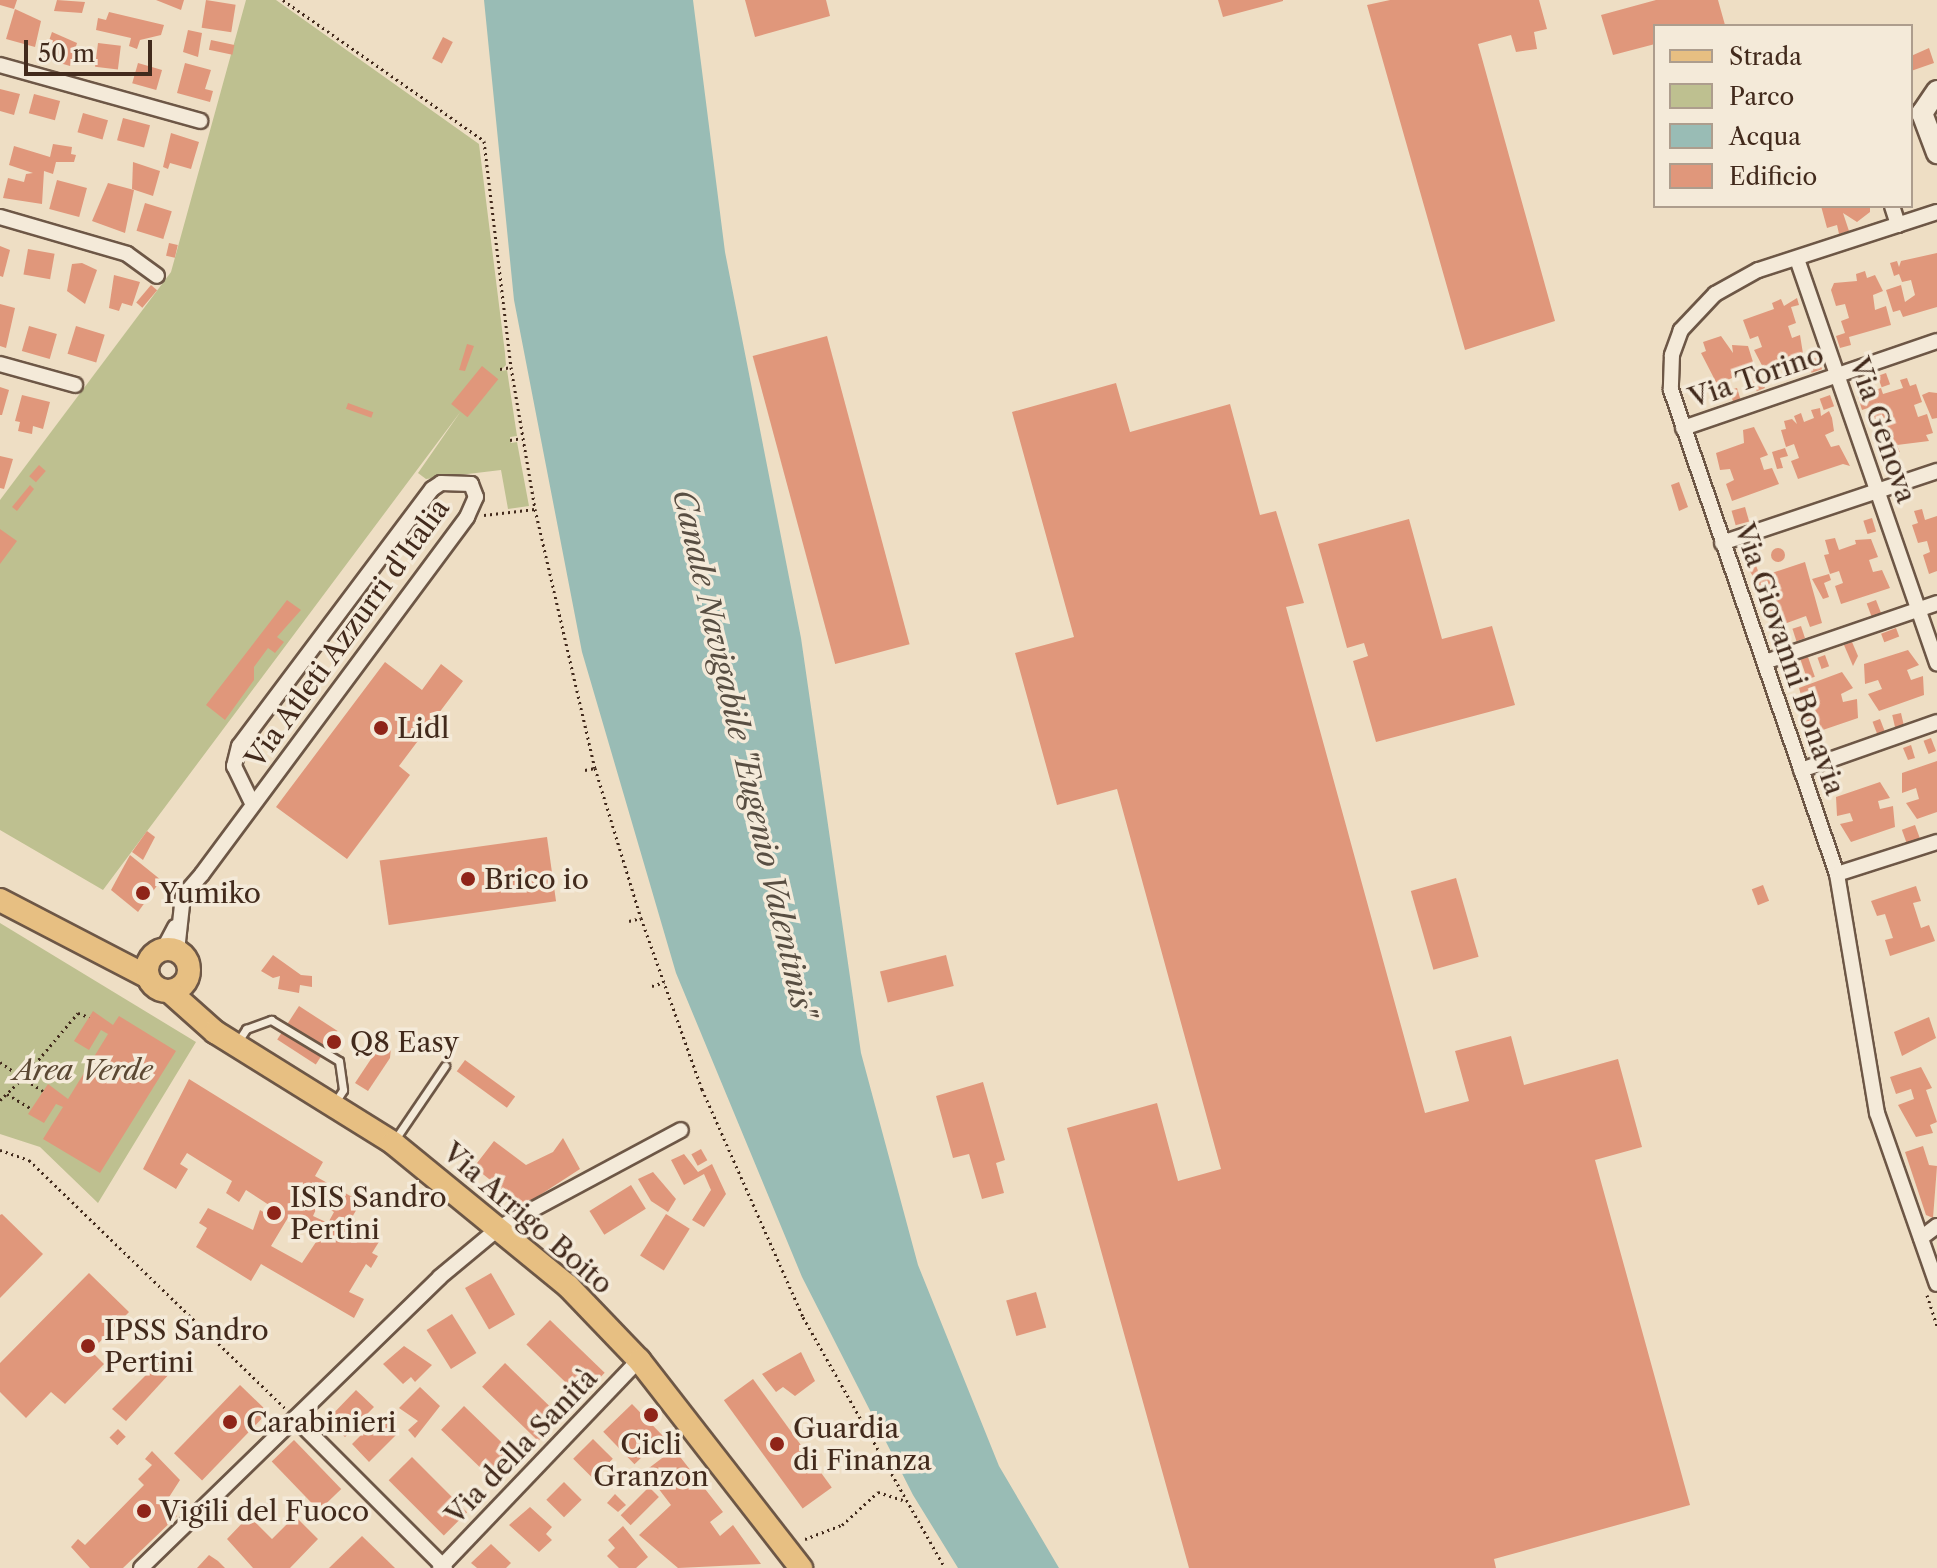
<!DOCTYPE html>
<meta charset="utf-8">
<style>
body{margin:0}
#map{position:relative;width:1937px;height:1568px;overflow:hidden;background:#eedec4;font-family:"Libre Caslon Text",serif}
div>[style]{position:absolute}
.green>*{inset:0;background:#bec090}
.water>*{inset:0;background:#99bcb5}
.building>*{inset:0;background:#e0977b;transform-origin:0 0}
.round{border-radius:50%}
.path>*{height:3px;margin-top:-1.5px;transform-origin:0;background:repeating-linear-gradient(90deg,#422a1c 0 2px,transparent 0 6px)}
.roads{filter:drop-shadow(2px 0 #6d5746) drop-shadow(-2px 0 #6d5746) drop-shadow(0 2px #6d5746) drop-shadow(0 -2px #6d5746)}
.lane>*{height:7px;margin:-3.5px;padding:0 3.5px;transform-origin:3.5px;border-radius:3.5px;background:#f4ead9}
.street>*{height:14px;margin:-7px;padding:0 7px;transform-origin:7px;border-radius:7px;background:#f4ead9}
.secondary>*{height:20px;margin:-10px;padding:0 10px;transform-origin:10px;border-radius:10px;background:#f4ead9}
.primary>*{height:22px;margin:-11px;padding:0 11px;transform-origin:11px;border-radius:11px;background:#e7bf82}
.primary>.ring{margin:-11px;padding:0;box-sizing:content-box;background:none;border:22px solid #e7bf82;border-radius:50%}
.dots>*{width:22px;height:22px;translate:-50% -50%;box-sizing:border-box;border:4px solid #f4ead9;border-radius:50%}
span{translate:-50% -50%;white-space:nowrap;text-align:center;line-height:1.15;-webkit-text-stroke:7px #f4ead9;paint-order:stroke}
.street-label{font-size:28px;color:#422a1c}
.poi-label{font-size:28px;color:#422a1c}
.left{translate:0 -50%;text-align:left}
.park-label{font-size:28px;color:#5b4833;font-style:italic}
.water-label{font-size:30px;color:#584e42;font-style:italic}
.legend{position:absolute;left:1653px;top:24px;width:260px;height:184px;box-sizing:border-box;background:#f4ead9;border:2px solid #ad9d8d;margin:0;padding:10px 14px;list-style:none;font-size:24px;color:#422a1c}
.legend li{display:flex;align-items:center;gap:16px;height:40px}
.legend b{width:40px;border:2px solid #ad9d8d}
.scale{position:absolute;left:24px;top:40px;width:128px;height:36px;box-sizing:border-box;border:4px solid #422a1c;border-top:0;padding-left:10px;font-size:24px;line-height:28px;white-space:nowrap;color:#422a1c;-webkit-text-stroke:6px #f4ead9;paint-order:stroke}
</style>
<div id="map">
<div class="green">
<i style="clip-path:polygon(246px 0,276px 0,479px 144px,505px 353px,506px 365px,500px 371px,507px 370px,517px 436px,510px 437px,511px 443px,517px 442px,529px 506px,508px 509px,501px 470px,426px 479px,418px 473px,461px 411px,103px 890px,0 830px,0 500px,171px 272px)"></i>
<i style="clip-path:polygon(0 923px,196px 1042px,98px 1203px,40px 1147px,0 1134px)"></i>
</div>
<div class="water">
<i style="clip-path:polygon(484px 0,693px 0,725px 252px,801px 638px,861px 1053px,918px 1265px,999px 1466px,1059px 1568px,958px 1568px,913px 1495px,802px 1277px,676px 973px,582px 652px,514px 300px)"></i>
</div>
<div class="building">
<i style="clip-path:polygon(0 0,17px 0,14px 9px,0 5px)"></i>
<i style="clip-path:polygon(57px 0,85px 2px,82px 13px,54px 11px)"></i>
<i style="clip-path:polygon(156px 0,184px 0,181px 10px)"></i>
<i style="left:206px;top:0;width:30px;height:28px;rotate:9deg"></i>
<i style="clip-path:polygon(745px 0,826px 0,830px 16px,755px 37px)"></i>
<i style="clip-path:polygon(1218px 0,1283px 0,1283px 1px,1223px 17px)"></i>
<i style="clip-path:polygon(1390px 0,1539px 0,1547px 29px,1534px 32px,1537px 49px,1516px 52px,1511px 35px,1478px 44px,1555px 321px,1465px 350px,1367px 5px)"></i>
<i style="clip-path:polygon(1656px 0,1718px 0,1725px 25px,1655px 26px,1655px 44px,1613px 55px,1601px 15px)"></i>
<i style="clip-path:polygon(15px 9px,41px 21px,35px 47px,6px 39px)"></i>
<i style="clip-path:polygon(109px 12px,164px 25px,161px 35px,140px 40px,137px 49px,129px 46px,131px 38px,96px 30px,98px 18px,106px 20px)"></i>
<i style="clip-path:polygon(188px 30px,202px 33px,198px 57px,183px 52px)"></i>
<i style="clip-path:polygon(52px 32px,77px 43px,70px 66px,43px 58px)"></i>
<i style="left:443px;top:37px;width:11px;height:24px;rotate:27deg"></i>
<i style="left:211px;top:40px;width:24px;height:10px;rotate:12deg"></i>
<i style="left:98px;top:43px;width:23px;height:24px;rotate:7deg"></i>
<i style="clip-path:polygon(1929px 48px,1934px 63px,1911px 71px,1911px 56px)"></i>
<i style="left:138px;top:63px;width:25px;height:21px;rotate:16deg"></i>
<i style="clip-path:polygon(185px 63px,211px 70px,205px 89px,213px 91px,210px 102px,177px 93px)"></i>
<i style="clip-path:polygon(0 89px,20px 94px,14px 115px,0 111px)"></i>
<i style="left:34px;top:94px;width:27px;height:20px;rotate:15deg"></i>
<i style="left:83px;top:113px;width:26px;height:20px;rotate:16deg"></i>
<i style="left:123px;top:118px;width:28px;height:23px;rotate:15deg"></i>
<i style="clip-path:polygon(171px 133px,199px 142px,191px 169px,170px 163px,168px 169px,163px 167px)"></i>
<i style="clip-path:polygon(53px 144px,72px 147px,71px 154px,76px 155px,74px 162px,56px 162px,53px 174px,44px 171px,42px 204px,3px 198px,8px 178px,24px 182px,26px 174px,33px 173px,9px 165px,14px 146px,50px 157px)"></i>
<i style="clip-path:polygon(133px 162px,160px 171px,153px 196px,132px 189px)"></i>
<i style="left:57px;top:180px;width:31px;height:30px;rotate:15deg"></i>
<i style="clip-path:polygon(108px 183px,134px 190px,125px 233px,92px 221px)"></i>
<i style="left:145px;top:203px;width:28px;height:29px;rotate:17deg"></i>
<i style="clip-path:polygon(1821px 206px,1870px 206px,1870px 212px,1857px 222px,1843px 213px,1849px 231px,1839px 234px,1837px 225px,1827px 228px)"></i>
<i style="left:169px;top:243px;width:9px;height:13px;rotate:13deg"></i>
<i style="clip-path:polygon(0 246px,10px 250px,3px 277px,0 276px)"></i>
<i style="left:28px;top:249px;width:27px;height:26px;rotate:10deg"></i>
<i style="clip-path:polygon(1937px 253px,1937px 307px,1903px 317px,1900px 310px,1893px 312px,1886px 290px,1901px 285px,1905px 302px,1915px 295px,1911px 280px,1902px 282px,1899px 274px,1894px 276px,1890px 263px,1897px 261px,1899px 267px,1901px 261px)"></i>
<i style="clip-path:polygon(82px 263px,97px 270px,85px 304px,67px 291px,72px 264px)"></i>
<i style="clip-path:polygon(1865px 271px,1867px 278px,1875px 275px,1883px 291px,1873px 295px,1875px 310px,1886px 306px,1891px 325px,1849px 337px,1851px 345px,1840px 348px,1836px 336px,1845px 333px,1841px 321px,1849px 318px,1845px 304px,1836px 306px,1831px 290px,1834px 283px,1857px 281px,1856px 274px)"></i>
<i style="clip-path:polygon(114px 275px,140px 282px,132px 306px,122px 303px,119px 311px,109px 308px)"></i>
<i style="left:151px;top:285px;width:8px;height:23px;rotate:40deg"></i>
<i style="clip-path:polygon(1797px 298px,1799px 305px,1791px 307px,1796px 323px,1788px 326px,1792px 338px,1800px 335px,1805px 366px,1797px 369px,1793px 359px,1774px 365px,1777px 373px,1768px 377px,1754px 350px,1762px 347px,1758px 336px,1750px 339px,1743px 320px,1774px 309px,1772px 303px,1781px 299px,1784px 306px)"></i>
<i style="clip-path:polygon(0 304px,15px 308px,6px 348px,0 346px)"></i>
<i style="left:29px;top:326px;width:29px;height:26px;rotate:16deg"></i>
<i style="left:76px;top:326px;width:30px;height:29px;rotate:17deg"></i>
<i style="left:827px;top:336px;width:319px;height:77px;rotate:75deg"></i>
<i style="clip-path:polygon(1721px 336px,1733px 353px,1732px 345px,1748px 346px,1753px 362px,1745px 373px,1717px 384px,1701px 353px,1706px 351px,1703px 342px)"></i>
<i style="clip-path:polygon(467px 344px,474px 346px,465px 371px,459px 370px)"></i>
<i style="left:1818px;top:357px;width:13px;height:11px;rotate:72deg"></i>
<i style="left:482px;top:366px;width:21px;height:49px;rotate:39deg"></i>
<i style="left:1886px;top:373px;width:12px;height:9px;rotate:70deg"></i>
<i style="left:1760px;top:375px;width:14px;height:9px;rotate:69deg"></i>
<i style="clip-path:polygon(1907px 378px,1910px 386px,1916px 384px,1922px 402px,1914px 405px,1918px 417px,1927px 414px,1933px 433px,1926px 435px,1929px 441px,1897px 445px,1900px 452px,1889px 455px,1879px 430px,1887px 427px,1883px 416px,1875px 419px,1871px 407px,1862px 410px,1858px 397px,1871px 399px,1872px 391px,1881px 388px,1883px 394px,1903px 388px,1900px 380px)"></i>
<i style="clip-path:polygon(1116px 383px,1130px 432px,1230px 404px,1260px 515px,1276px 511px,1304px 603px,1286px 607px,1425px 1113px,1469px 1101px,1455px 1051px,1511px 1036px,1524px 1085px,1618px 1059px,1642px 1147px,1595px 1160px,1690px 1505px,1494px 1559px,1496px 1568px,1189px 1568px,1067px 1128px,1157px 1103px,1178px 1181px,1221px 1169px,1117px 789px,1057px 805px,1015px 653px,1074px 637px,1012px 412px)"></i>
<i style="clip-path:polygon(0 387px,9px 390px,2px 415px,0 415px)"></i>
<i style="clip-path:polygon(1737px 388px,1741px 401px,1734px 404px,1729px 390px)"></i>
<i style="clip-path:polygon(1929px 392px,1937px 393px,1937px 418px,1932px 419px,1922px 395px)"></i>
<i style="clip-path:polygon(22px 395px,50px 402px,43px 429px,33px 426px,32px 434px,18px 431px,20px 422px,15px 421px)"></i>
<i style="left:1830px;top:395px;width:12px;height:11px;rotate:70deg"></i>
<i style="left:348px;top:403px;width:27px;height:6px;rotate:20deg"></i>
<i style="clip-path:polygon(1820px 408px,1821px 416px,1829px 411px,1832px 418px,1834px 431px,1825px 435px,1831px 447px,1839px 445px,1850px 466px,1843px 464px,1798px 479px,1791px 461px,1799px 458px,1794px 444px,1786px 447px,1781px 430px,1786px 429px,1784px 421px,1792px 419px,1797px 424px,1794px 416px,1801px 413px,1804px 422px,1814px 418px,1811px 410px)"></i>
<i style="clip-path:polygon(1754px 427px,1768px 455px,1760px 458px,1764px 470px,1772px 468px,1779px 484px,1732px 501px,1726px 484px,1734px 480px,1730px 469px,1720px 470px,1716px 453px,1744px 443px,1743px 430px)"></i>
<i style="clip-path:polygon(1785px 448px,1788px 456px,1780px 458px,1783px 468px,1777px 469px,1772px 452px)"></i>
<i style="clip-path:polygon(0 456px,13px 459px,4px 489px,0 488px)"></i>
<i style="left:39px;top:465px;width:9px;height:15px;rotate:41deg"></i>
<i style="clip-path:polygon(1679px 482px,1688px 507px,1679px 511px,1671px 485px)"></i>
<i style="clip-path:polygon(30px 485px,34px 489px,17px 511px,12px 507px)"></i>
<i style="left:1745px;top:507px;width:15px;height:14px;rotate:74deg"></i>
<i style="clip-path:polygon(1922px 509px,1925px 520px,1937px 516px,1937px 571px,1929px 574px,1923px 555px,1930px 552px,1927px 541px,1918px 543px,1912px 525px,1918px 523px,1914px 511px)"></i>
<i style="left:1872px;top:518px;width:14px;height:9px;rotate:73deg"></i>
<i style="clip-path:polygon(1409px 519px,1442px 639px,1492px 626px,1515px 705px,1376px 742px,1353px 661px,1368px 656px,1364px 643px,1347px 648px,1318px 544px)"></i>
<i style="clip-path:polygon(0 529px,17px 541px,0 564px)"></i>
<i style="clip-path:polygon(1835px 538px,1839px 550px,1856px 544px,1855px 540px,1871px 539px,1878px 557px,1869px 560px,1873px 572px,1882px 570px,1890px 588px,1841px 604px,1835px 586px,1843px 583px,1839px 571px,1830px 574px,1824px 555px,1829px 554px,1825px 540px)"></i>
<i class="round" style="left:1771px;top:548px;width:14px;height:14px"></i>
<i style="clip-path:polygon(1805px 562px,1822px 623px,1810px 627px,1806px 616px,1776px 627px,1769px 608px,1778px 605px,1773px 593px,1765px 597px,1748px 568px,1756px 565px,1760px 577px)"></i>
<i style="clip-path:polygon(1829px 574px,1831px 580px,1824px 583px,1829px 597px,1823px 599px,1812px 579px)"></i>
<i style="clip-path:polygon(287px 600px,301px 610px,277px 637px,284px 642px,275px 653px,268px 648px,254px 667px,254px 680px,225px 720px,206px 705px)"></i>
<i style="left:1876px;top:600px;width:14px;height:10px;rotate:69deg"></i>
<i style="left:1801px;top:626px;width:13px;height:9px;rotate:72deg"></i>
<i style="left:1896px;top:628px;width:9px;height:16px;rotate:69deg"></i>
<i style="clip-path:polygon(1852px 642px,1858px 656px,1853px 666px,1844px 645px)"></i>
<i style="clip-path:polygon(1908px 650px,1919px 665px,1907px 670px,1911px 680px,1923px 676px,1924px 695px,1879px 711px,1868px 694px,1882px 689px,1878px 680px,1865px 684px,1864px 664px)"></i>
<i style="left:1825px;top:655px;width:12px;height:8px;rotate:70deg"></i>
<i style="left:1808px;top:657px;width:21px;height:8px;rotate:71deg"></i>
<i style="clip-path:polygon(385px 662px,422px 690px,441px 664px,463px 681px,399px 766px,410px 775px,347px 859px,276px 807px)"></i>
<i style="left:1796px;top:666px;width:9px;height:13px;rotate:72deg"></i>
<i style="clip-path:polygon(1842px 672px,1853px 688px,1841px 694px,1843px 702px,1857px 699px,1858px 718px,1814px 733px,1807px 729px,1803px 718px,1817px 714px,1812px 703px,1798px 707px,1794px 698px,1801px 695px,1799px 688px)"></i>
<i style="left:1901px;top:713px;width:13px;height:9px;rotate:77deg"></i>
<i style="left:1880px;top:719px;width:14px;height:8px;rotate:69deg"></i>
<i style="left:1931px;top:738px;width:14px;height:8px;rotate:69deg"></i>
<i style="left:1821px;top:742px;width:10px;height:12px;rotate:73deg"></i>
<i style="clip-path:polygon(1911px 745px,1915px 758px,1908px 760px,1903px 748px)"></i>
<i style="clip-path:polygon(1937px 761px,1937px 812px,1917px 819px,1906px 803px,1919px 799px,1916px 788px,1902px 793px,1902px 773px)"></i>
<i style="clip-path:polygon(1880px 782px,1890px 798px,1878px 801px,1880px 809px,1893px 806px,1895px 827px,1851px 842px,1840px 824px,1853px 821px,1850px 813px,1837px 816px,1836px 797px)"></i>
<i style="left:1915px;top:825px;width:15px;height:14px;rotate:70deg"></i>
<i style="clip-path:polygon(147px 831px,155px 837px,143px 860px,132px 852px)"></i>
<i style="left:547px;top:837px;width:65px;height:169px;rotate:82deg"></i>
<i style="clip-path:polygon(130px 855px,161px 880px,138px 912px,111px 890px)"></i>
<i style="left:1456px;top:878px;width:82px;height:47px;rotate:74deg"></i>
<i style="left:1763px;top:885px;width:17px;height:12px;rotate:69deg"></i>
<i style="clip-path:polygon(1916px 886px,1921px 901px,1913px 903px,1921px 928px,1929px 925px,1935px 941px,1890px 956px,1885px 940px,1893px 938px,1885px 914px,1877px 916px,1871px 901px)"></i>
<i style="clip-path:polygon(273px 955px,301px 975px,312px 976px,312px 987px,300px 985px,299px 993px,278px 989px,280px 976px,273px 978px,261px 971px)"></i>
<i style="left:946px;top:955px;width:32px;height:68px;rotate:76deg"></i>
<i style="left:299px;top:1006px;width:46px;height:40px;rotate:33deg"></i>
<i style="clip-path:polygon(93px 1011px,113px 1025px,119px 1016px,176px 1051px,100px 1173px,43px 1139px,63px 1107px,56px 1104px,44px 1123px,28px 1114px,48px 1084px,68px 1099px,108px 1034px,101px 1030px,89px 1050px,74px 1041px)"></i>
<i style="clip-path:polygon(1929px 1017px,1936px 1038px,1902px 1056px,1894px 1032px)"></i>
<i style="clip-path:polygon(383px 1041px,391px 1047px,390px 1058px,368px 1091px,355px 1083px)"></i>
<i style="left:465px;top:1060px;width:62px;height:14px;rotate:36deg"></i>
<i style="clip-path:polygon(1921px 1067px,1932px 1088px,1926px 1090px,1937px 1122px,1930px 1125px,1933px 1133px,1916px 1137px,1898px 1105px,1914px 1099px,1911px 1089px,1896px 1094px,1890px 1077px)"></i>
<i style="clip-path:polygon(evenodd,189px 1079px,323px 1162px,315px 1176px,361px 1202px,351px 1219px,382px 1237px,372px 1253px,378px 1256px,371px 1268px,366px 1264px,349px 1292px,364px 1299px,354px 1318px,261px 1264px,251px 1281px,196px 1247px,207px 1228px,199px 1223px,208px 1208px,253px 1230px,260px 1210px,265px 1213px,269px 1205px,246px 1190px,239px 1202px,226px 1193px,232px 1181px,187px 1153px,180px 1164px,188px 1169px,176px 1189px,143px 1169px,189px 1079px,319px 1203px,334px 1212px,328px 1223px,313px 1216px,319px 1203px,189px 1079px,289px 1216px,320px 1236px,302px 1263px,271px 1246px,289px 1216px)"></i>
<i style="clip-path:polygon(983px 1082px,1005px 1160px,996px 1163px,1004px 1193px,982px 1199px,969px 1154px,953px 1158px,936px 1096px)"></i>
<i style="clip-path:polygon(563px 1138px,580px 1169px,523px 1206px,474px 1167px,494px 1141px,526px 1165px,553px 1152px)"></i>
<i style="clip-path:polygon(1923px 1146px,1929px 1165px,1937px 1166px,1933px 1218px,1926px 1215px,1905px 1152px)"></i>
<i style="left:701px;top:1149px;width:13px;height:11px;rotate:61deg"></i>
<i style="clip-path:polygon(684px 1154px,698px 1172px,712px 1164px,726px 1194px,704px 1227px,692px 1220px,711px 1190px,704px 1174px,684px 1185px,671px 1160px)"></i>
<i style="clip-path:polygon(653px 1172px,676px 1199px,668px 1212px,651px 1201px,638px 1179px)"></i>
<i style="left:631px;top:1185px;width:28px;height:49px;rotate:58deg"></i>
<i style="clip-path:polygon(2px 1214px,43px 1254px,0 1298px,0 1215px)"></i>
<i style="left:666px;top:1214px;width:28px;height:49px;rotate:32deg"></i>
<i style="clip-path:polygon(89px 1273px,129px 1312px,91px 1351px,104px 1364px,65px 1404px,51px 1392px,26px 1418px,0 1392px,0 1363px)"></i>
<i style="left:491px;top:1273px;width:48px;height:30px;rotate:60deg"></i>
<i style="left:1036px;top:1292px;width:37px;height:31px;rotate:74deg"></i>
<i style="left:452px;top:1314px;width:46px;height:30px;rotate:58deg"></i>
<i style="left:550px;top:1320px;width:76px;height:34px;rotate:44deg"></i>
<i style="clip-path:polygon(404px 1346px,432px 1365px,415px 1382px,411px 1377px,403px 1384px,383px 1364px)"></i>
<i style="clip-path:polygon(801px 1352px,815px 1381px,795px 1396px,783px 1387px,776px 1392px,762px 1374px)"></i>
<i style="clip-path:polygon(160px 1361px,171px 1372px,126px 1421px,112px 1409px)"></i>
<i style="left:505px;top:1363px;width:78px;height:33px;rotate:44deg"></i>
<i style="left:753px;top:1379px;width:134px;height:36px;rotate:54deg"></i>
<i style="left:240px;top:1385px;width:39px;height:95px;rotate:44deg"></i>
<i style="clip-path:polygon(420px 1387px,440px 1406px,415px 1438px,408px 1430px,418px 1421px,399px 1408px)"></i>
<i style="clip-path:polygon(356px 1390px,374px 1407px,361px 1420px,369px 1427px,380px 1415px,399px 1432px,369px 1462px,352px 1444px,364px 1432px,357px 1425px,345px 1437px,327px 1420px)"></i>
<i style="left:632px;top:1404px;width:45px;height:40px;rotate:46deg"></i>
<i style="left:464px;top:1406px;width:77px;height:33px;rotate:44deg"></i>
<i style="left:118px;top:1429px;width:11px;height:12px;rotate:45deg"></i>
<i style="left:593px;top:1439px;width:28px;height:28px;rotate:45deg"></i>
<i style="left:294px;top:1440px;width:68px;height:31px;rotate:46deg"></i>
<i style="clip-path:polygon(674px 1449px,723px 1512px,710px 1522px,720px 1536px,733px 1525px,761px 1564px,678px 1568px,639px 1535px,671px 1505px,645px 1471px)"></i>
<i style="clip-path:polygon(152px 1451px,180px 1480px,164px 1505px,177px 1516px,123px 1568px,90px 1568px,71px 1547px,78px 1539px,85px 1545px,144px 1485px,138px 1479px,152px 1465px,145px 1459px)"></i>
<i style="left:412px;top:1457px;width:78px;height:33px;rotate:45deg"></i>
<i style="left:564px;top:1482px;width:25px;height:25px;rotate:45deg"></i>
<i style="left:649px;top:1487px;width:14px;height:40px;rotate:45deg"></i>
<i style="clip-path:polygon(615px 1494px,626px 1505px,618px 1512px,607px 1503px)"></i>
<i style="clip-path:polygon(530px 1507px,552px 1527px,546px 1534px,552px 1540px,539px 1552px,509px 1525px)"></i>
<i style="clip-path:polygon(249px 1516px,272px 1539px,295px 1516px,318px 1539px,290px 1568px,253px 1568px,227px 1539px)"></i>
<i style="clip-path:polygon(623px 1526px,648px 1557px,636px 1568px,619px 1568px,607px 1556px,615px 1548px,608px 1540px)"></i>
<i style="clip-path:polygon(362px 1536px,395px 1568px,329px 1568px)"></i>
<i style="clip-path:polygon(491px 1544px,511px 1563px,506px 1568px,477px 1568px,471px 1563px)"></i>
<i style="clip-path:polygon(209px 1555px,218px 1561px,225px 1568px,197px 1568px)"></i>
</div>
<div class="path">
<i style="left:283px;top:0;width:246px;rotate:35deg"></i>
<i style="left:484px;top:141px;width:228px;rotate:83.2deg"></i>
<i style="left:511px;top:367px;width:144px;rotate:80.4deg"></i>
<i style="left:535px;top:509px;width:266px;rotate:77deg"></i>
<i style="left:595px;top:768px;width:157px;rotate:73deg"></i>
<i style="left:641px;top:918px;width:182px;rotate:70.4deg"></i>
<i style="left:702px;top:1089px;width:249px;rotate:66.1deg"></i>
<i style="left:803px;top:1317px;width:288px;rotate:60.5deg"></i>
<i style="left:500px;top:369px;width:11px;rotate:-10deg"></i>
<i style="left:510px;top:440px;width:12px;rotate:-9deg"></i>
<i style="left:484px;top:515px;width:51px;rotate:-6.7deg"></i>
<i style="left:585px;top:770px;width:10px;rotate:-11deg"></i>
<i style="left:629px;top:921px;width:12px;rotate:-14deg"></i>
<i style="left:652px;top:986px;width:13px;rotate:-18deg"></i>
<i style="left:0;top:1062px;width:28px;rotate:35deg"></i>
<i style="left:23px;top:1078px;width:32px;rotate:136deg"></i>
<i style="left:43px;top:1091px;width:24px;rotate:-147deg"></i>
<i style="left:23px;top:1078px;width:85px;rotate:-49.8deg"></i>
<i style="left:78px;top:1013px;width:12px;rotate:20deg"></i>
<i style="left:7px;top:1094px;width:29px;rotate:31deg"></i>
<i style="left:0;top:1150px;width:31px;rotate:19deg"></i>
<i style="left:29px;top:1160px;width:356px;rotate:44.1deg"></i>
<i style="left:1927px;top:1295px;width:32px;rotate:72deg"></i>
<i style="left:805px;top:1539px;width:40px;rotate:-21deg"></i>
<i style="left:842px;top:1525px;width:49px;rotate:-42.5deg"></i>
<i style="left:878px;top:1492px;width:26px;rotate:18deg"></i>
</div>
<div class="roads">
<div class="lane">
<i style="left:237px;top:1043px;width:17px;rotate:-57deg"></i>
<i style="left:246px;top:1029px;width:27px;rotate:-20deg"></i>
<i style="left:271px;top:1020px;width:79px;rotate:31.1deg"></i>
<i style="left:339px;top:1061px;width:29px;rotate:82deg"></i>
<i style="left:343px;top:1090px;width:17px;rotate:123deg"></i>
<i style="left:394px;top:1141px;width:91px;rotate:-55.8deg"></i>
</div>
<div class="street">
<i style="left:0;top:65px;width:208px;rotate:15.6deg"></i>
<i style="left:1892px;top:206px;width:20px;rotate:72deg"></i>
<i style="left:1937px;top:212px;width:188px;rotate:162deg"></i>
<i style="left:1758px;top:270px;width:49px;rotate:150.8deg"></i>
<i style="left:1715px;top:294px;width:50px;rotate:133.4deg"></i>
<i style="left:1681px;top:330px;width:27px;rotate:110deg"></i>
<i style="left:1672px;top:355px;width:35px;rotate:92deg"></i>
<i style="left:1671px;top:390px;width:512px;rotate:71.07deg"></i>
<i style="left:1837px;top:874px;width:242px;rotate:80.5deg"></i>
<i style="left:1877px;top:1113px;width:181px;rotate:70.7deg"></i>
<i style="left:0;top:217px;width:132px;rotate:16.2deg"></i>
<i style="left:127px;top:254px;width:37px;rotate:36deg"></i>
<i style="left:1797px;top:259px;width:428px;rotate:70.9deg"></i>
<i style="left:0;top:364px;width:78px;rotate:15.6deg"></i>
<i style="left:1683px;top:428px;width:268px;rotate:-18.9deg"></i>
<i style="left:1722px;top:543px;width:227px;rotate:-18.5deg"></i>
<i style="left:1765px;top:662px;width:182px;rotate:-18.9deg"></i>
<i style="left:1801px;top:770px;width:144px;rotate:-19.4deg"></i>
<i style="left:1837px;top:874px;width:105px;rotate:-17.7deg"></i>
<i style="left:163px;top:950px;width:26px;rotate:-62deg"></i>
<i style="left:177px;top:951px;width:55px;rotate:-83.8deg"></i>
<i style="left:183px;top:896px;width:29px;rotate:-49deg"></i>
<i style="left:202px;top:874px;width:445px;rotate:-53.4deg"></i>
<i style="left:467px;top:517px;width:22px;rotate:-66deg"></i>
<i style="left:476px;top:497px;width:14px;rotate:-111deg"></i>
<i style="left:471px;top:484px;width:30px;rotate:-178deg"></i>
<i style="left:441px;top:483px;width:11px;rotate:146deg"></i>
<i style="left:432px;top:489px;width:321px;rotate:126.9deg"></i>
<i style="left:239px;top:746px;width:21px;rotate:104deg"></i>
<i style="left:234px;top:766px;width:43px;rotate:64deg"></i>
<i style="left:1921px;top:1238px;width:20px;rotate:-37deg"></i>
<i style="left:295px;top:1418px;width:212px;rotate:45deg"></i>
<i style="left:141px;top:1568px;width:417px;rotate:-44.2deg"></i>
<i style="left:440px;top:1277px;width:78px;rotate:-39.8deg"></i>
<i style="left:500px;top:1227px;width:205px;rotate:-28.2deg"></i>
<i style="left:440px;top:1568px;width:288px;rotate:-46.3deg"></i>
</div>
<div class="secondary">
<i style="left:1937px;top:91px;width:27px;rotate:124deg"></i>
<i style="left:1922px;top:113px;width:43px;rotate:69.4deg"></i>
</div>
<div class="primary">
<i style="left:0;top:900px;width:167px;rotate:27.5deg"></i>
<i class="ring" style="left:147px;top:949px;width:20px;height:20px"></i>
<i style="left:169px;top:991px;width:62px;rotate:41.7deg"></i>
<i style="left:215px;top:1032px;width:210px;rotate:31.9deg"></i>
<i style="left:393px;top:1143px;width:226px;rotate:39.3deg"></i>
<i style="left:568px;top:1286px;width:103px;rotate:46.2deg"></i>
<i style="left:639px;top:1360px;width:264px;rotate:52.1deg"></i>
</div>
</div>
<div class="dots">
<i style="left:381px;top:728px;background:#8f2418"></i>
<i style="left:468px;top:879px;background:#8f2418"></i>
<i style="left:143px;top:893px;background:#8f2418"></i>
<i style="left:334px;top:1042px;background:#8f2418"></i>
<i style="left:274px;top:1213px;background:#8f2418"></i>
<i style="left:88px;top:1346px;background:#8f2418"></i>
<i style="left:651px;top:1415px;background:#8f2418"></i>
<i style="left:230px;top:1422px;background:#8f2418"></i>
<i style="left:777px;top:1444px;background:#8f2418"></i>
<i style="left:144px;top:1511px;background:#8f2418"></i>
</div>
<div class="street-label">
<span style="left:1756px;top:376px;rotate:-19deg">Via Torino</span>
<span style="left:1883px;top:430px;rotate:71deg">Via Genova</span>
<span style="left:347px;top:633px;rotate:-54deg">Via Atleti Azzurri d'Italia</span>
<span style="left:1790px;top:659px;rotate:71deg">Via Giovanni Bonavia</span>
<span style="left:528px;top:1218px;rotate:41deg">Via Arrigo Boito</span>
<span style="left:521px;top:1446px;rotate:-46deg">Via della Sanità</span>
</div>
<div class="poi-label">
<span class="left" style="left:397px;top:728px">Lidl</span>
<span class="left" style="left:484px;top:879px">Brico io</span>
<span class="left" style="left:159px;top:893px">Yumiko</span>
<span class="left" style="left:350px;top:1042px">Q8 Easy</span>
<span class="left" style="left:290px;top:1213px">ISIS Sandro<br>Pertini</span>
<span class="left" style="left:104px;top:1346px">IPSS Sandro<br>Pertini</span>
<span class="left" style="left:246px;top:1422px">Carabinieri</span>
<span class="left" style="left:793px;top:1444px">Guardia<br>di Finanza</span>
<span style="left:651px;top:1460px">Cicli<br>Granzon</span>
<span class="left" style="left:160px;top:1511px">Vigili del Fuoco</span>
</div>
<div class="park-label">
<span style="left:83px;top:1070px">Area Verde</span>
</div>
<div class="water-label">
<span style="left:743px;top:753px;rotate:77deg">Canale Navigabile "Eugenio Valentinis"</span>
</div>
<ul class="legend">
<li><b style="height:10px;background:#e7bf82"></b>Strada</li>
<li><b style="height:22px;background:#bec090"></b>Parco</li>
<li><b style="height:22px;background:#99bcb5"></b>Acqua</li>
<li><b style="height:22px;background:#e0977b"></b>Edificio</li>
</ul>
<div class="scale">50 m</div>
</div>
